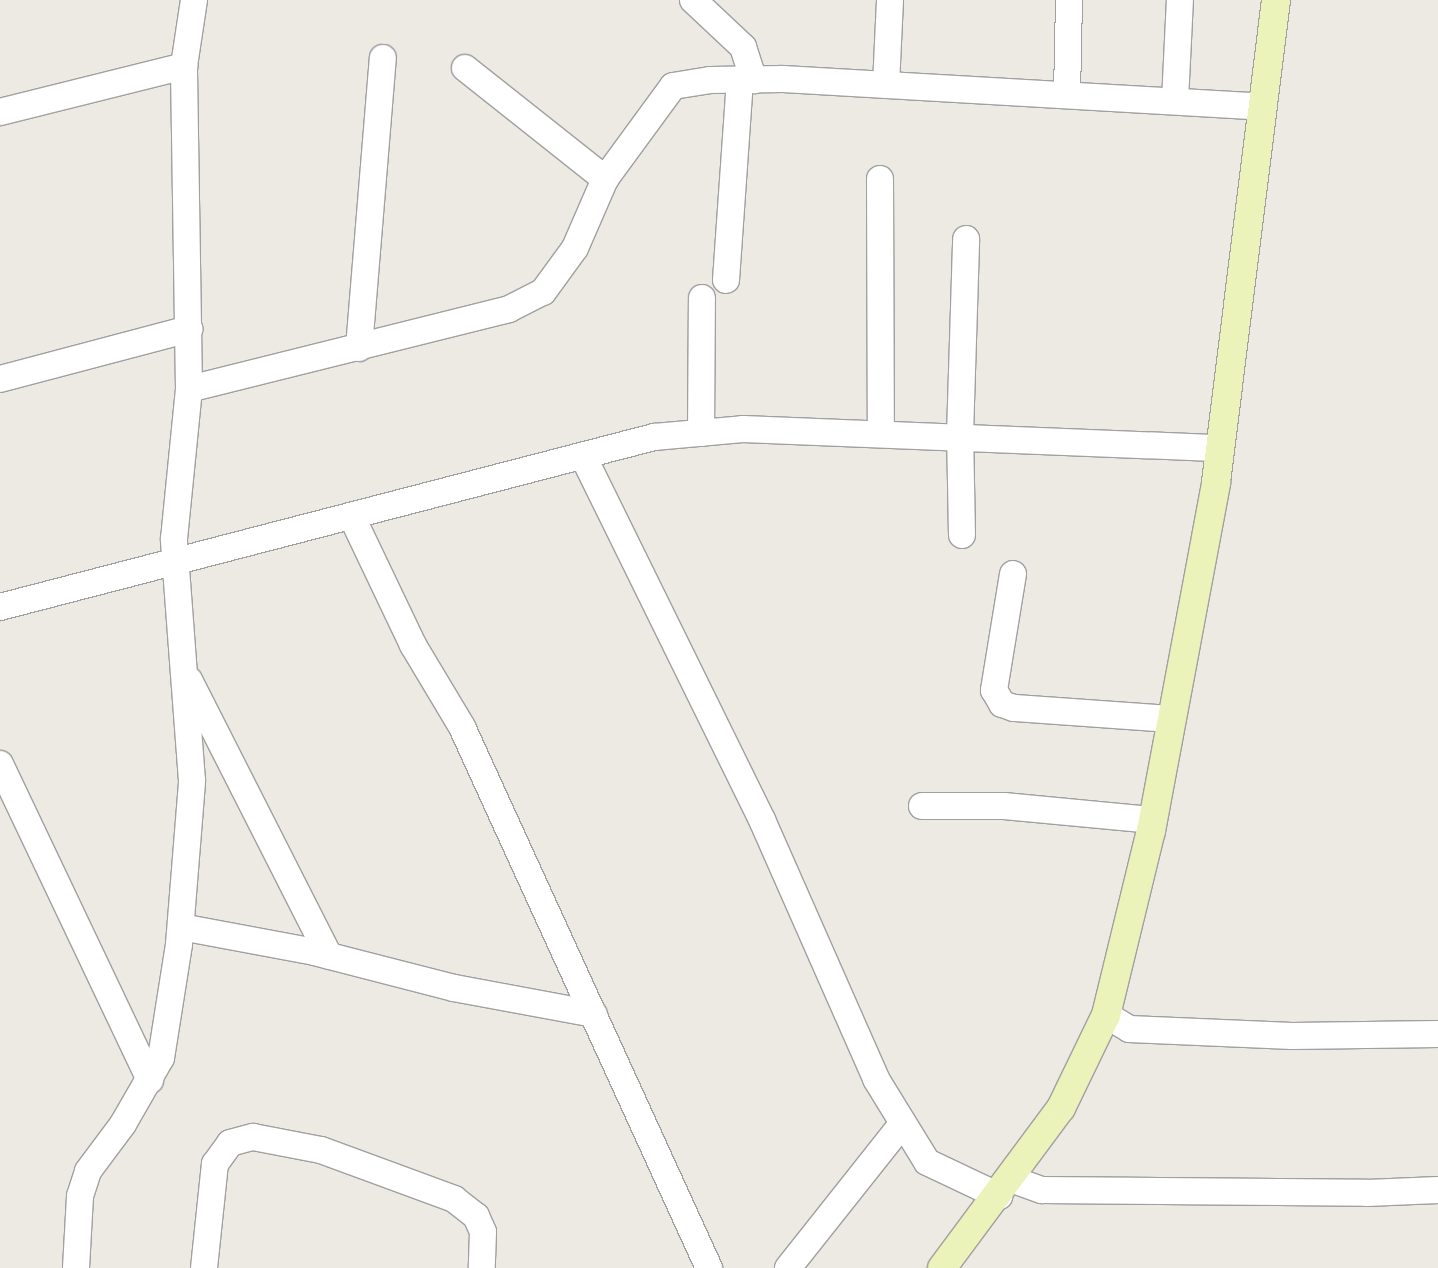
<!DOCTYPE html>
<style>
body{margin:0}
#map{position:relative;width:1438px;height:1268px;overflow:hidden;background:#edeae3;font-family:Karla,sans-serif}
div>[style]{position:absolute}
.roads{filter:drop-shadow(1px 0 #a0a0a0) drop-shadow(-1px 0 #a0a0a0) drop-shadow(0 1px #a0a0a0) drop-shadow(0 -1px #a0a0a0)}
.street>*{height:26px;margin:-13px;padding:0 13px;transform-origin:13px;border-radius:13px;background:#fff}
.secondary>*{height:28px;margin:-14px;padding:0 14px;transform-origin:14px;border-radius:14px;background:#ebf3ba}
span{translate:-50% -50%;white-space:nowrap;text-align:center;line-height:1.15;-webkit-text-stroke:4px #fff;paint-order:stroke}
</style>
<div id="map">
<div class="roads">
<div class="street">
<i style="left:693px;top:0;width:69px;rotate:43.2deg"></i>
<i style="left:743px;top:47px;width:35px;rotate:72deg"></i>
<i style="left:465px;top:68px;width:179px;rotate:38.4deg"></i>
<i style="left:886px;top:85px;width:85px;rotate:-87.3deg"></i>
<i style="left:1067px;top:95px;width:95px;rotate:-88.8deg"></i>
<i style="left:1175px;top:101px;width:101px;rotate:-87.2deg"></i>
<i style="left:0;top:112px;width:190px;rotate:-14deg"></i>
<i style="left:880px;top:179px;width:253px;rotate:89.8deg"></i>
<i style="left:726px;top:280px;width:200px;rotate:-86deg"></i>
<i style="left:359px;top:348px;width:291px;rotate:-85.3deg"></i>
<i style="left:0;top:379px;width:196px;rotate:-14.8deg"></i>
<i style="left:189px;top:389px;width:330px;rotate:-14deg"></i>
<i style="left:509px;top:309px;width:38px;rotate:-27deg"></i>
<i style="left:543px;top:292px;width:54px;rotate:-54deg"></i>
<i style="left:575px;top:248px;width:75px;rotate:-66.5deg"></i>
<i style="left:605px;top:179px;width:115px;rotate:-53.8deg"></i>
<i style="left:673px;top:86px;width:37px;rotate:-9deg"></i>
<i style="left:710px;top:80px;width:73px;rotate:-0.8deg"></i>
<i style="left:783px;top:79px;width:481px;rotate:3.3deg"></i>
<i style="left:701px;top:433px;width:135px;rotate:-89.6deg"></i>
<i style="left:583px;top:456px;width:406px;rotate:63.8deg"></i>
<i style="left:762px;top:820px;width:283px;rotate:66.2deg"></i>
<i style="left:876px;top:1079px;width:97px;rotate:58.4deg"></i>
<i style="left:927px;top:1162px;width:80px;rotate:25.3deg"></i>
<i style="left:352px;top:517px;width:142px;rotate:64.5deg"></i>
<i style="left:413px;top:645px;width:96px;rotate:59.1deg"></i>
<i style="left:462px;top:727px;width:595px;rotate:65.46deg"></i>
<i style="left:962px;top:535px;width:100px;rotate:-91.1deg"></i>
<i style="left:960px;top:435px;width:196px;rotate:-88.2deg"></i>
<i style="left:1013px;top:574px;width:118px;rotate:99.3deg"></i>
<i style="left:994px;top:690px;width:16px;rotate:60deg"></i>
<i style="left:1002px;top:704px;width:13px;rotate:18deg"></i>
<i style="left:1014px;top:708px;width:158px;rotate:4deg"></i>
<i style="left:0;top:607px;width:676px;rotate:-14.57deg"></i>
<i style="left:654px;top:437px;width:89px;rotate:-5.1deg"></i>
<i style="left:743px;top:429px;width:477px;rotate:2.3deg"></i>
<i style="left:189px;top:680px;width:309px;rotate:63.1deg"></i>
<i style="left:0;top:764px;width:350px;rotate:64.6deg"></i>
<i style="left:922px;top:806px;width:82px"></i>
<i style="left:1004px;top:806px;width:150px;rotate:5.4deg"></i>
<i style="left:181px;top:927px;width:135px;rotate:10.6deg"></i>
<i style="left:314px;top:952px;width:145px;rotate:14.4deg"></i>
<i style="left:454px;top:988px;width:142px;rotate:10.5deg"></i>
<i style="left:1106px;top:1015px;width:27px;rotate:31deg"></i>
<i style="left:1129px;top:1029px;width:163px;rotate:2.5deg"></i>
<i style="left:1292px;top:1036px;width:146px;rotate:-0.8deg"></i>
<i style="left:1011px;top:1179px;width:33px;rotate:20deg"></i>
<i style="left:1042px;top:1190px;width:325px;rotate:0.5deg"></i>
<i style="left:1367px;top:1193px;width:71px;rotate:-2.4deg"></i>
<i style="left:76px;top:1268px;width:72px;rotate:-86.8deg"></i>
<i style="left:80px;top:1196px;width:26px;rotate:-72deg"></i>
<i style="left:88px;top:1171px;width:59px;rotate:-53.3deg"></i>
<i style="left:123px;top:1124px;width:76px;rotate:-60.1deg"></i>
<i style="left:161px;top:1058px;width:115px;rotate:-81deg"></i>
<i style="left:179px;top:944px;width:164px;rotate:-85.4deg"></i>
<i style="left:192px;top:781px;width:243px;rotate:-94.3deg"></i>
<i style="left:174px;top:539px;width:151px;rotate:-84.3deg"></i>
<i style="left:189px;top:389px;width:323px;rotate:-90.9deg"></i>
<i style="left:184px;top:66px;width:67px;rotate:-81.4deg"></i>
<i style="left:204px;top:1268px;width:105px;rotate:-84deg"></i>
<i style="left:215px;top:1164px;width:26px;rotate:-54deg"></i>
<i style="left:230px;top:1143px;width:24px;rotate:-15deg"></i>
<i style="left:253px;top:1137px;width:69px;rotate:10.8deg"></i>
<i style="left:321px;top:1150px;width:142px;rotate:20.2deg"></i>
<i style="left:454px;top:1199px;width:28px;rotate:38deg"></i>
<i style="left:476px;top:1216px;width:17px;rotate:66deg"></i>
<i style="left:483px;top:1232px;width:36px;rotate:92deg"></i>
<i style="left:788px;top:1268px;width:184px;rotate:-51.6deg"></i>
</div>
<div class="secondary">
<i style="left:942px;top:1268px;width:199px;rotate:-53.4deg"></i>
<i style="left:1061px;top:1108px;width:103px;rotate:-64.2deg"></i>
<i style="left:1106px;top:1015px;width:189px;rotate:-76.3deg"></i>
<i style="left:1151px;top:831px;width:355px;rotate:-79.4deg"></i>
<i style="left:1216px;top:482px;width:486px;rotate:-82.9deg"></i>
</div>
</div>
</div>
